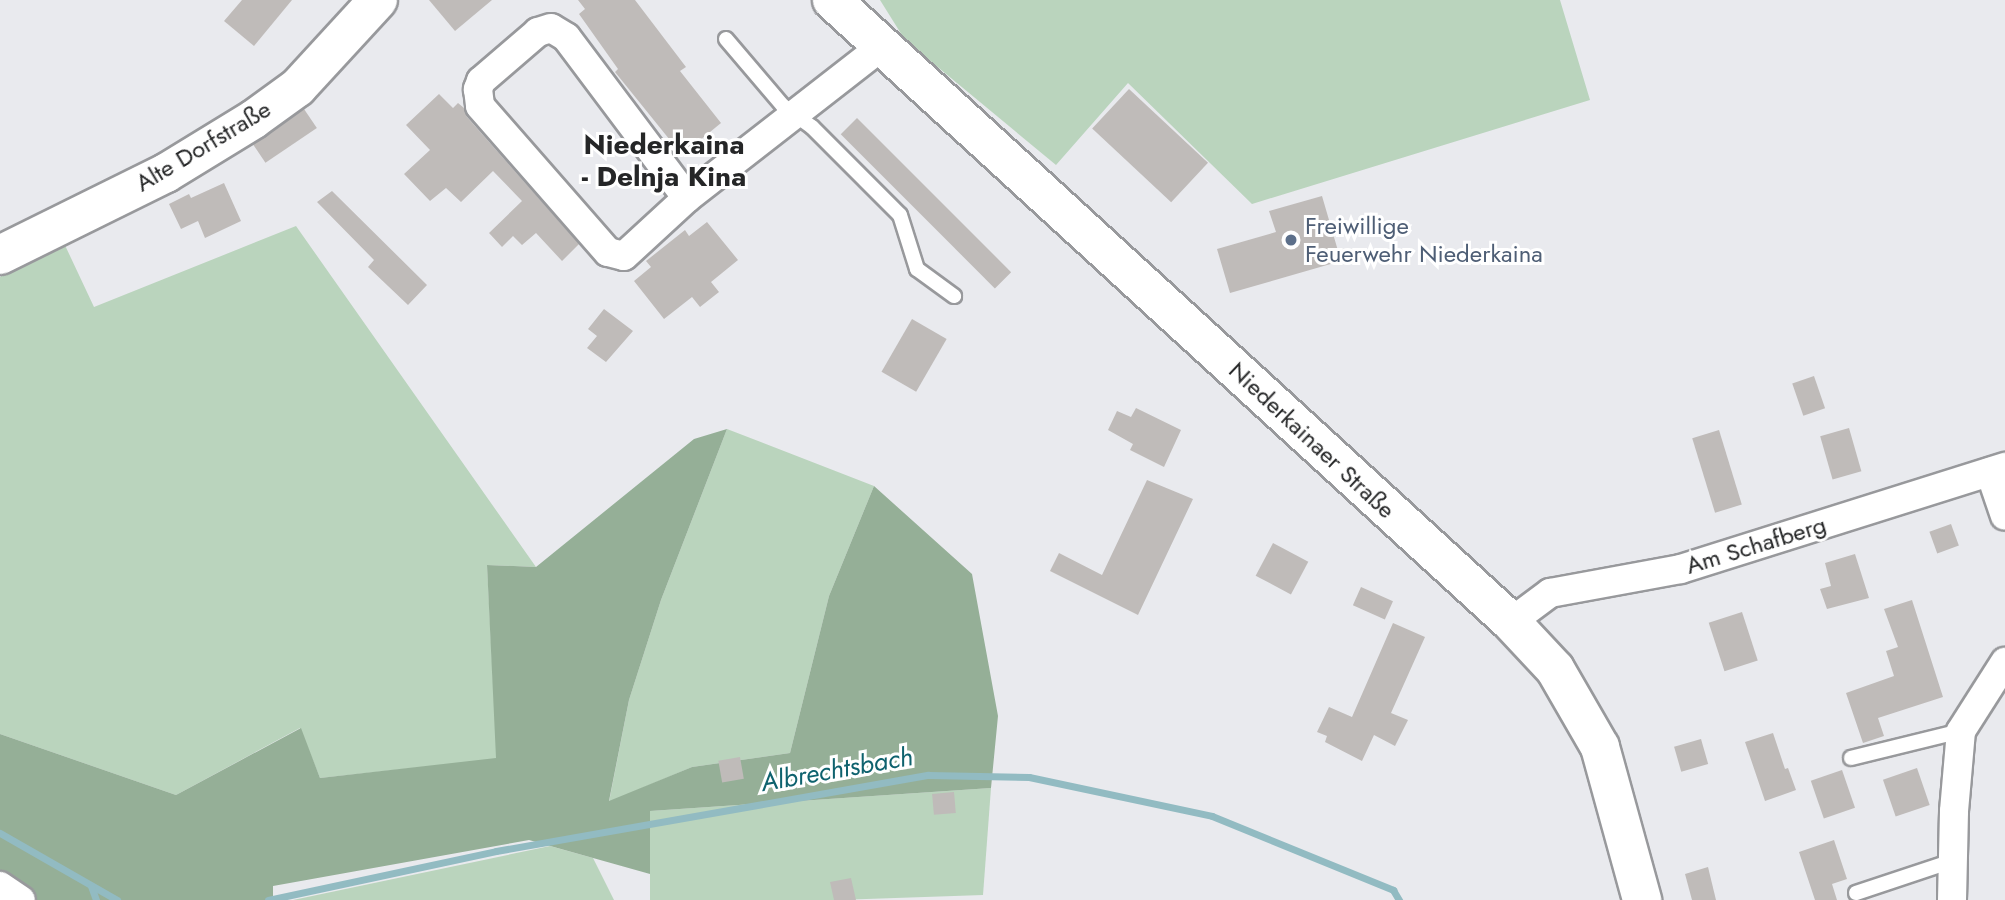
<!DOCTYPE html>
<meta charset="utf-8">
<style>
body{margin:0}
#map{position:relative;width:2005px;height:900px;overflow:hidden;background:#e9eaee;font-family:Jost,sans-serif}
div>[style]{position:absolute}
.green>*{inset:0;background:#bad4bd}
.forest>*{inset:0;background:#95af97}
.stream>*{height:7px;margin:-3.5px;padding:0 3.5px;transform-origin:3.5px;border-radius:3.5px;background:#92bbc2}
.building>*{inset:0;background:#bfbbb9;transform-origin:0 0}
.roads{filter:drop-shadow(2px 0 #98999c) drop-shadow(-2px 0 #98999c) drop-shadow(0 2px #98999c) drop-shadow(0 -2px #98999c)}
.lane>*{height:14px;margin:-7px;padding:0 7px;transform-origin:7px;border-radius:7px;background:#fff}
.street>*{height:28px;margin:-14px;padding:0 14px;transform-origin:14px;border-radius:14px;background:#fff}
.secondary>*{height:38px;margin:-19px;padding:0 19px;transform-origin:19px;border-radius:19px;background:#fff}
.dots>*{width:19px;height:19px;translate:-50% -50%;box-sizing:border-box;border:4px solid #fff;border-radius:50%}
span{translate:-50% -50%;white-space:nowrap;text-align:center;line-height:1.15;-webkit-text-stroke:6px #fff;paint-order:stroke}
.street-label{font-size:24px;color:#252627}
.service-label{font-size:24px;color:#4e5e75}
.left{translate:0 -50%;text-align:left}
.water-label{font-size:26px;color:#0e626e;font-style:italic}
.quarter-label{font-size:28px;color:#252627;font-weight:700}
</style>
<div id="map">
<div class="green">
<i style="clip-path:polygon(880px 0,1560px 0,1590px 100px,1252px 204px,1128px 83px,1056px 165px,905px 40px)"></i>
<i style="clip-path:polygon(296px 226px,536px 567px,487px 565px,497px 759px,320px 778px,300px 728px,176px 795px,0 734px,0 277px,63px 241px,94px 307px)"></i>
<i style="clip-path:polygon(727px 429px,874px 486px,829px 596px,790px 753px,692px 767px,609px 802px,629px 700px,661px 600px)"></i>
<i style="clip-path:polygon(991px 788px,983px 895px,837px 900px,650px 900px,650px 811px)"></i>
<i style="clip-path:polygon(550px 846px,593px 858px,614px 900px,293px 900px)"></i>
</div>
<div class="forest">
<i style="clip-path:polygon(727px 429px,661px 600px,629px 700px,609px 801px,692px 767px,790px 753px,829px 596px,874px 486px,972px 574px,998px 716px,991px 788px,650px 811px,650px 874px,529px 840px,273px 886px,273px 900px,21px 900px,0 885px,0 734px,176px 795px,301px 728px,320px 778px,496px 758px,487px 565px,536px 567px,694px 439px)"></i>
</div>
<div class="stream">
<i style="left:0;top:833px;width:135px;rotate:29.8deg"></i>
<i style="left:91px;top:886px;width:15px;rotate:70deg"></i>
<i style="left:268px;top:900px;width:233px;rotate:-12.1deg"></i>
<i style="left:496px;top:851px;width:439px;rotate:-10deg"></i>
<i style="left:928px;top:775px;width:101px;rotate:1.1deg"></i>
<i style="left:1029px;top:777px;width:187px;rotate:12deg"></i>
<i style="left:1212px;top:816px;width:196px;rotate:22.2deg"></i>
<i style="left:1393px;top:890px;width:12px;rotate:59deg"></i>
</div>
<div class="building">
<i style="clip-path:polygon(242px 0,292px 0,254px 46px,224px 21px)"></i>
<i style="clip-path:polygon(429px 0,492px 0,455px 31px)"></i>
<i style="clip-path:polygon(578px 0,635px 0,686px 67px,680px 71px,721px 123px,682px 155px,615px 72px,618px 69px,579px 14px,585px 9px)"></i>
<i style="left:1129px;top:89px;width:108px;height:54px;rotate:43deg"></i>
<i style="clip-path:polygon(439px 94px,453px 108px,458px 103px,464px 108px,467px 117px,579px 244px,562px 261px,536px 233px,522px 245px,513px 236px,502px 247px,489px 233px,522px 201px,493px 171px,461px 202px,446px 188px,430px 201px,404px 174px,430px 150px,406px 125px)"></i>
<i style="left:304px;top:109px;width:23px;height:62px;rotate:56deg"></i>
<i style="left:857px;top:118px;width:218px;height:23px;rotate:45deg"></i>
<i style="clip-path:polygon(224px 183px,241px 221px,205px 238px,198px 221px,181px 229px,169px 204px,189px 194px,191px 198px)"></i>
<i style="clip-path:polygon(332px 191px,427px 285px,408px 305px,368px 267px,374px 260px,317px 202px)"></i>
<i style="clip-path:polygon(1322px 196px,1341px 261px,1230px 293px,1217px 249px,1276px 232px,1269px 211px)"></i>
<i style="clip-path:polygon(707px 222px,738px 260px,711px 282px,719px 292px,700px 307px,692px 297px,664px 319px,634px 281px,651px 267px,646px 261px,685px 230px,689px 236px)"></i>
<i style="clip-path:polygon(604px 309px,633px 331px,606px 362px,587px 348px,597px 336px,588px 329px)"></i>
<i style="left:912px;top:319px;width:40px;height:61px;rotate:30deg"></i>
<i style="left:1814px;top:376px;width:34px;height:23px;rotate:71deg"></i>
<i style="clip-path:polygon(1136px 408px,1181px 430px,1164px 467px,1130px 450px,1133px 444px,1108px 430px,1117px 411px,1131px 417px)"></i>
<i style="left:1849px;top:428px;width:45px;height:30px;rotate:74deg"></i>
<i style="left:1719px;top:430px;width:78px;height:28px;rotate:73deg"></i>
<i style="clip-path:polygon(1147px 480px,1193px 499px,1138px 615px,1050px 571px,1059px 553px,1102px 575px)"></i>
<i style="left:1951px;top:524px;width:23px;height:23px;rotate:70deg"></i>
<i style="left:1273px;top:543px;width:40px;height:37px;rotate:28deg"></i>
<i style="clip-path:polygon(1855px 554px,1869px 598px,1827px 609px,1820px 589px,1831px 586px,1825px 563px)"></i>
<i style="left:1361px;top:587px;width:35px;height:20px;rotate:24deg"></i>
<i style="clip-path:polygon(1912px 600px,1943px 697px,1878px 718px,1884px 736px,1863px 743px,1846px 693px,1894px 676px,1886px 651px,1898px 647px,1884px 609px)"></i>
<i style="left:1742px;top:612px;width:51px;height:35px;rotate:72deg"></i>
<i style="clip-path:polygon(1393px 623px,1425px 637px,1391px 713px,1408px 720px,1395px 746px,1374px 735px,1362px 761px,1325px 742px,1327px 736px,1317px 732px,1329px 707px,1352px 717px)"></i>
<i style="clip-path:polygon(1773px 733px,1785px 769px,1788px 768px,1796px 790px,1765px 801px,1745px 742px)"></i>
<i style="left:1701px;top:739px;width:26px;height:28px;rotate:74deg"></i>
<i style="left:740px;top:757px;width:22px;height:22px;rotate:80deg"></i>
<i style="left:1917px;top:768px;width:39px;height:36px;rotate:71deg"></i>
<i style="left:1842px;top:770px;width:40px;height:33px;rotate:71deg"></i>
<i style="left:954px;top:792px;width:21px;height:22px;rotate:85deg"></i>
<i style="clip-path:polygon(1834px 840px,1847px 879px,1832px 884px,1837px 900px,1815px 900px,1799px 852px)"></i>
<i style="clip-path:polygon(1708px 867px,1716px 900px,1692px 900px,1685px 874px)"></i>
<i style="clip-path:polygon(851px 878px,856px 900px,834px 900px,830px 882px)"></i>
</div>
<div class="roads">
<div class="lane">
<i style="left:726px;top:39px;width:88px;rotate:49.6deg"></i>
<i style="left:783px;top:106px;width:36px;rotate:36deg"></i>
<i style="left:812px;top:127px;width:124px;rotate:45deg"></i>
<i style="left:900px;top:215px;width:57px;rotate:72.5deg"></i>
<i style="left:917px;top:269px;width:46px;rotate:36.1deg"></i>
<i style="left:1851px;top:758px;width:113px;rotate:-13.8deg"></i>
<i style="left:1856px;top:893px;width:101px;rotate:-18.4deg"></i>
</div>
<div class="street">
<i style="left:687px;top:198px;width:201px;rotate:-126.9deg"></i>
<i style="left:566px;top:37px;width:17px;rotate:-149deg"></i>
<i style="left:551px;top:28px;width:14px;rotate:163deg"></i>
<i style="left:538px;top:32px;width:75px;rotate:139.3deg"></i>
<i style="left:481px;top:81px;width:9px;rotate:111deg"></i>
<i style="left:478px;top:89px;width:17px;rotate:83deg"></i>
<i style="left:480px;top:106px;width:194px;rotate:48.8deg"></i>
<i style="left:608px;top:252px;width:16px;rotate:14deg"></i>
<i style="left:624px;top:256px;width:86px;rotate:-42.6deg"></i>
<i style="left:687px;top:198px;width:247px;rotate:-37.9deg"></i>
<i style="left:1990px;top:472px;width:46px;rotate:71.2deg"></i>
<i style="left:1511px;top:622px;width:49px;rotate:-36.6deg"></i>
<i style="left:1550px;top:593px;width:133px;rotate:-10.4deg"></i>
<i style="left:1681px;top:569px;width:340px;rotate:-17.5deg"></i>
<i style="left:0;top:886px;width:25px;rotate:34deg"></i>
<i style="left:1952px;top:900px;width:89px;rotate:-88.7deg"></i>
<i style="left:1954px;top:811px;width:80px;rotate:-85deg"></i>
<i style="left:1961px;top:731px;width:82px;rotate:-57.5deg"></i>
</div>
<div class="secondary">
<i style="left:832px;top:0;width:921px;rotate:42.49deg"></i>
<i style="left:1511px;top:622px;width:64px;rotate:46.9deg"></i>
<i style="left:1555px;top:669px;width:90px;rotate:60deg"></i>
<i style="left:1600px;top:747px;width:159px;rotate:74.6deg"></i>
<i style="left:0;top:255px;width:185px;rotate:-26.3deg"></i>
<i style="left:166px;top:173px;width:103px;rotate:-31.5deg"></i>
<i style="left:254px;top:119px;width:54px;rotate:-36deg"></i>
<i style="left:298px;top:87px;width:118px;rotate:-47.4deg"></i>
</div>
</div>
<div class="dots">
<i style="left:1291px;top:240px;background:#5c6f8a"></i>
</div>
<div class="street-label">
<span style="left:203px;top:146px;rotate:-31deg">Alte Dorfstraße</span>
<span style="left:1312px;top:440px;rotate:43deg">Niederkainaer Straße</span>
<span style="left:1756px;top:545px;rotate:-17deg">Am Schafberg</span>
</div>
<div class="service-label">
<span class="left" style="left:1305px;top:240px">Freiwillige<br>Feuerwehr Niederkaina</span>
</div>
<div class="water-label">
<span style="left:837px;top:770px;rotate:-10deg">Albrechtsbach</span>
</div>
<div class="quarter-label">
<span style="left:664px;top:161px">Niederkaina<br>- Delnja Kina</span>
</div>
</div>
